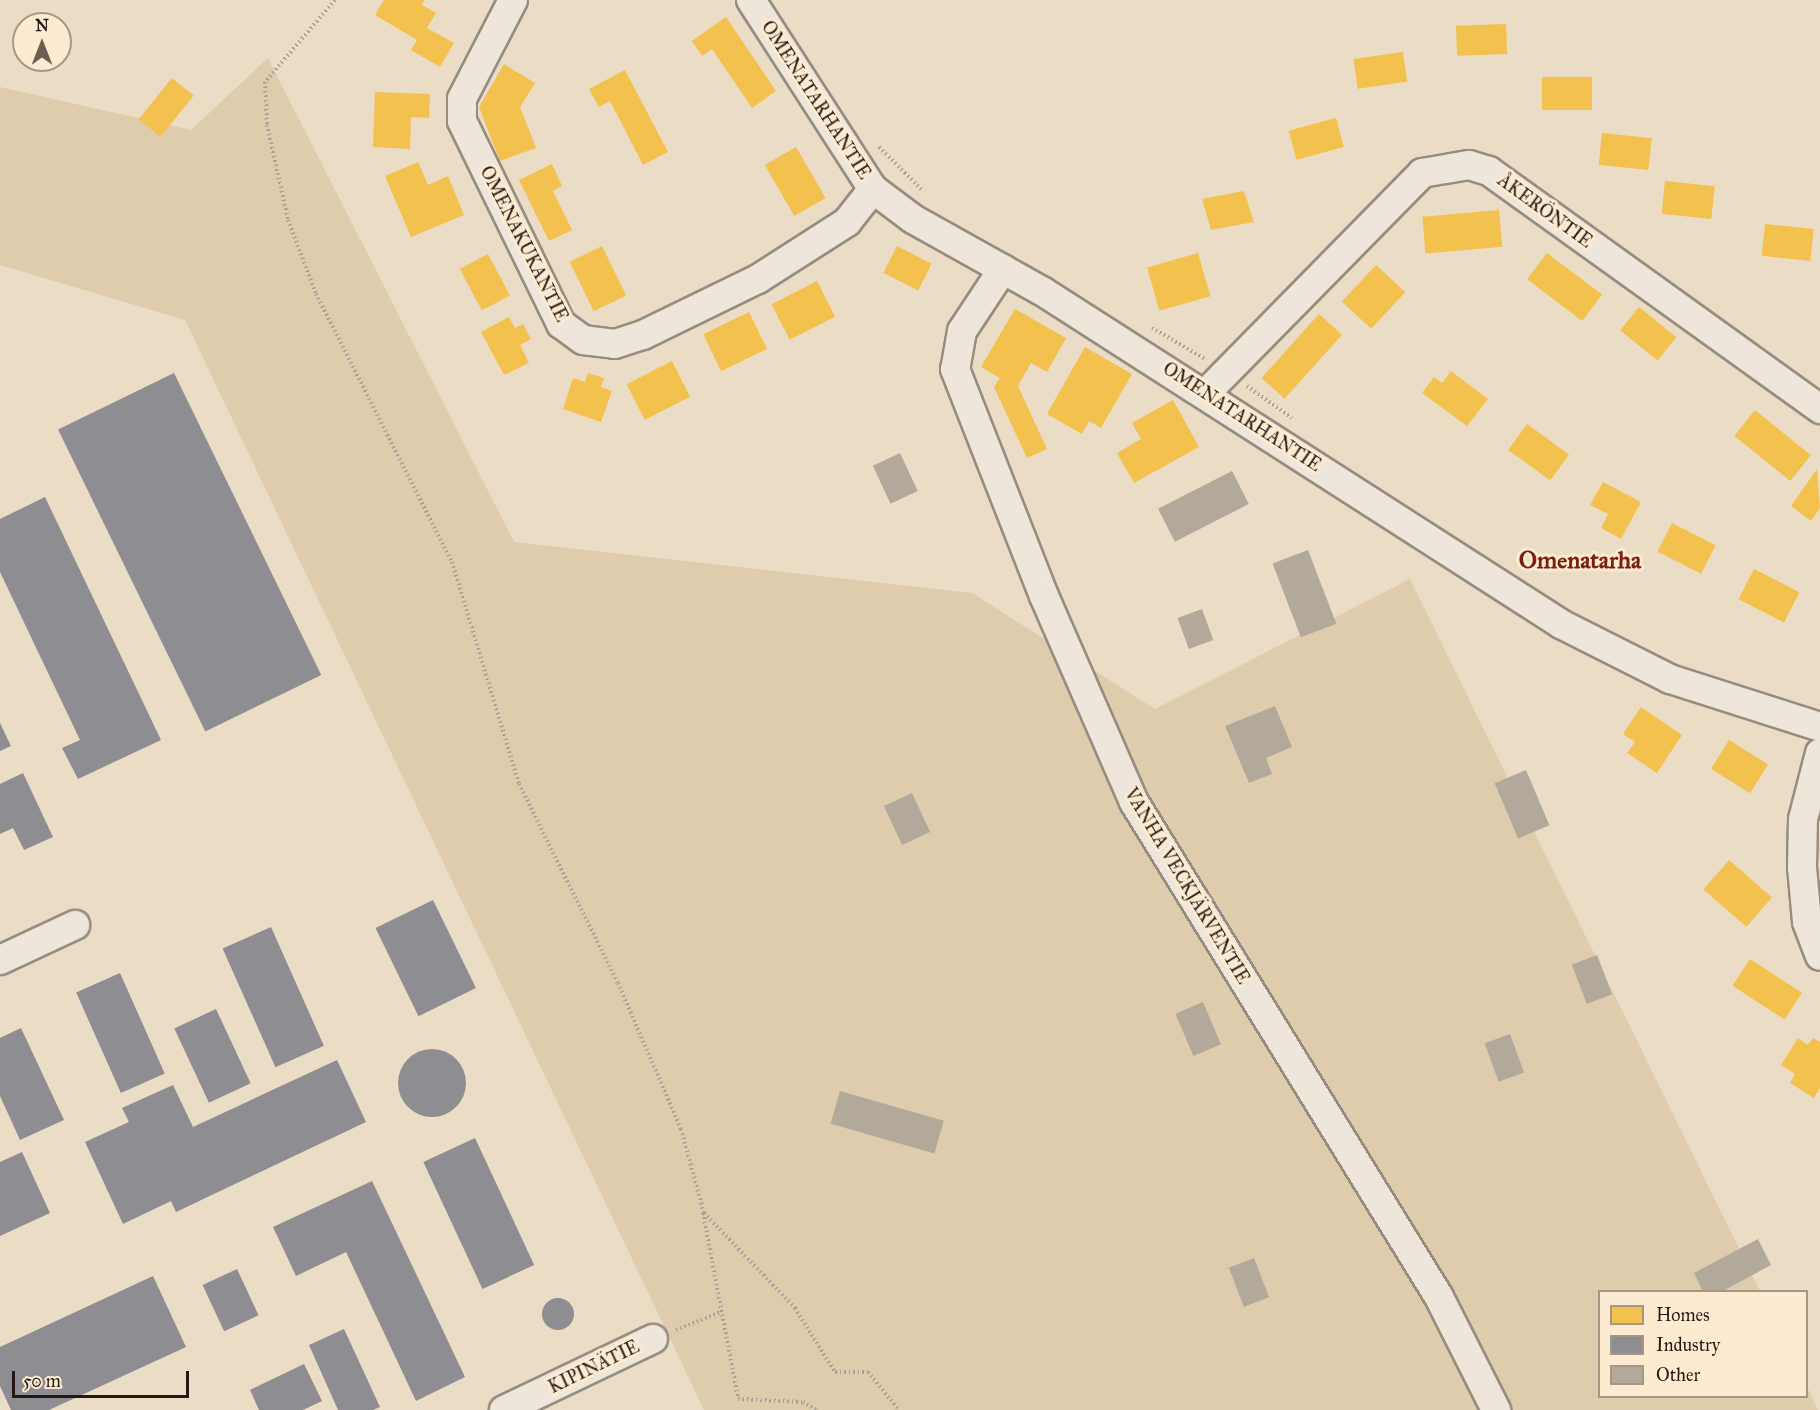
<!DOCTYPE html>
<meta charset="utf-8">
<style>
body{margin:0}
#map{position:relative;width:1820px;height:1410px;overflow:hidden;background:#ebdcc5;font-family:"IM FELL Great Primer",serif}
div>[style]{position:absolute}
.green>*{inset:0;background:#dfccad}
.homes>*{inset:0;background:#f2c14e;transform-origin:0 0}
.industry>*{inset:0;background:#8d8d92;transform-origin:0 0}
.round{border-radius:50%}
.building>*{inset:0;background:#b3a99a;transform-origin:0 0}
.path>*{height:4px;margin-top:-2px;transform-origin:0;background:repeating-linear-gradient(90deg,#a7a098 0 1.5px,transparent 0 4.5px)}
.roads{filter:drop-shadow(2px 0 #968c7f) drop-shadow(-2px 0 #968c7f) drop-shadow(0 2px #968c7f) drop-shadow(0 -2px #968c7f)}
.minor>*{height:28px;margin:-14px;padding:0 14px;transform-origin:14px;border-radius:14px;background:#eee6da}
span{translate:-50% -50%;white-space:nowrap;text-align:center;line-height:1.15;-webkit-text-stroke:6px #fcebd0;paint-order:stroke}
.street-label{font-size:18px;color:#251814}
.district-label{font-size:24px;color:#7a1f14;font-weight:700}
.legend{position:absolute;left:1598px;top:1290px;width:210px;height:108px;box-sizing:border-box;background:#fcebd0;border:2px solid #a69785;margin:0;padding:8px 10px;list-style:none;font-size:18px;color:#251814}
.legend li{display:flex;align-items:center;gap:12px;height:30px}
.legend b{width:30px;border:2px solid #a69785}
.north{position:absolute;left:12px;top:12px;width:60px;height:60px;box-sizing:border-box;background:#fcebd0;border:2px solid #a69785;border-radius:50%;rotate:0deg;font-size:16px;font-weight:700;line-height:24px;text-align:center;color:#251814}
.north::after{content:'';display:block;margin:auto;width:21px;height:27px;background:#6a5d52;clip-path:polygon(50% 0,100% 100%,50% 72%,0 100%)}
.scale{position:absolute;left:12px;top:1371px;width:177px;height:27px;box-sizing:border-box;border:3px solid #251814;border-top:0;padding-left:8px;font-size:18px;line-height:21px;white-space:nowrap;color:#251814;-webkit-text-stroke:4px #fcebd0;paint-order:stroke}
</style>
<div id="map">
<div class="green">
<i style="clip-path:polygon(268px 58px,514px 542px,972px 593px,1155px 709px,1410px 579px,1760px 1291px,1600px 1292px,1600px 1396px,1806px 1396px,1807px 1387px,1818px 1410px,704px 1410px,185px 320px,0 265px,0 87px,191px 130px)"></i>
</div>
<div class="homes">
<i style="clip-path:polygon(384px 0,424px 0,422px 5px,436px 13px,427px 28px,454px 43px,440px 67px,411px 50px,417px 40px,375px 15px)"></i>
<i style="clip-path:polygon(726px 17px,776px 91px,752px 108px,712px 49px,702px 56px,692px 41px)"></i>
<i style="left:1506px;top:24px;width:30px;height:50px;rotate:88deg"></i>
<i style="left:1403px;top:52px;width:30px;height:50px;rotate:82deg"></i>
<i style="clip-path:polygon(504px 64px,535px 83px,520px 107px,536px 148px,500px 161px,479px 107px)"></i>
<i style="clip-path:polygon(625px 70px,668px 152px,643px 165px,610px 101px,599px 107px,589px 89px)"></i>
<i style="left:1542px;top:77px;width:50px;height:33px"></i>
<i style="left:172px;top:78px;width:28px;height:53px;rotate:39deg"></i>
<i style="clip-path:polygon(375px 92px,430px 94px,429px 118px,411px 117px,410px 149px,373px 147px)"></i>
<i style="left:1336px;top:118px;width:30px;height:49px;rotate:75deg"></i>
<i style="left:1602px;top:133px;width:50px;height:32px;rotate:6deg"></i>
<i style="left:796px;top:147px;width:59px;height:36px;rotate:60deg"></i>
<i style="clip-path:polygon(418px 162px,428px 185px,448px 176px,464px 215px,411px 237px,385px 176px)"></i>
<i style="clip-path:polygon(552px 164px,562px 186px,553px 191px,572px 230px,549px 241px,519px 180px)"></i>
<i style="left:1665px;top:181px;width:50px;height:33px;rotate:6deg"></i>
<i style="clip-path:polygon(1244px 191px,1254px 222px,1211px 230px,1202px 199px)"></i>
<i style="left:1499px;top:210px;width:37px;height:77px;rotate:85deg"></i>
<i style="left:1765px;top:224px;width:49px;height:32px;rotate:6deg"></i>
<i style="left:602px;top:246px;width:55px;height:36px;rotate:64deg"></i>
<i style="left:897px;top:246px;width:39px;height:30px;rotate:27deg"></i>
<i style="left:1198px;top:253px;width:45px;height:53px;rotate:74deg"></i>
<i style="left:1547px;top:253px;width:69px;height:33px;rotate:37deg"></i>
<i style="left:488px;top:254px;width:47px;height:32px;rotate:62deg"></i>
<i style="left:1376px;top:265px;width:40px;height:50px;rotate:43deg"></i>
<i style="left:817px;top:281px;width:40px;height:51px;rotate:63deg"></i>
<i style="left:1639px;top:307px;width:48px;height:30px;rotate:39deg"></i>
<i style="clip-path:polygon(1015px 309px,1066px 338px,1047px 372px,1031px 363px,1018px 386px,1047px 449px,1027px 458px,994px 387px,1000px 378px,981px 367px)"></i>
<i style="left:749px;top:312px;width:41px;height:51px;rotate:64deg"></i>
<i style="left:1319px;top:314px;width:31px;height:86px;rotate:42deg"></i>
<i style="clip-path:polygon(509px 317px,515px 328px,523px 324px,531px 339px,520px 345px,529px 363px,504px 375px,481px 332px)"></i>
<i style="clip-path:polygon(1085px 347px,1132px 374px,1101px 428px,1089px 421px,1082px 434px,1047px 414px)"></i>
<i style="left:672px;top:361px;width:40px;height:51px;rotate:63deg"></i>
<i style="clip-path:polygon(1451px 371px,1488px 399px,1467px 426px,1422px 393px,1434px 377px,1442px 383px)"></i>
<i style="clip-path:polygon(588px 373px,604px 378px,601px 387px,612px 391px,601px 422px,563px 409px,573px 378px,585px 382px)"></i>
<i style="clip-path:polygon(1173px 400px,1199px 447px,1134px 483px,1117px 453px,1141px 439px,1132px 423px)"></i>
<i style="left:1755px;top:410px;width:72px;height:33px;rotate:39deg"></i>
<i style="left:1527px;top:424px;width:52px;height:32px;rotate:36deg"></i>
<i style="clip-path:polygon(1817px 469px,1820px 508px,1811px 521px,1791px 506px)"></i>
<i style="clip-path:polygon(1603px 482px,1641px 502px,1621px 539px,1601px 528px,1608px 514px,1590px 505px)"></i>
<i style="left:1672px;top:523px;width:49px;height:32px;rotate:27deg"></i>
<i style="left:1754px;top:569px;width:51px;height:34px;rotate:27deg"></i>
<i style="clip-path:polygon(1641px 707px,1682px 735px,1657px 773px,1627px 753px,1635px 742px,1623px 734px)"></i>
<i style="left:1729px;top:740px;width:46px;height:34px;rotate:32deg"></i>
<i style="left:1729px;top:860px;width:57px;height:39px;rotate:41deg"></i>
<i style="left:1750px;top:959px;width:62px;height:32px;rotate:33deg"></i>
<i style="clip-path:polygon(1798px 1038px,1808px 1045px,1813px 1038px,1820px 1042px,1820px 1088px,1814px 1098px,1790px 1083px,1795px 1074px,1781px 1065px)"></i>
</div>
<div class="industry">
<i style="left:174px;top:373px;width:336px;height:129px;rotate:64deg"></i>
<i style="clip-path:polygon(45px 497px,161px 740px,78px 779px,62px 748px,80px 740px,0 572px,0 519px)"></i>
<i style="clip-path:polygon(0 723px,11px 746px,0 751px)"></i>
<i style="clip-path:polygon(23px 773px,53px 837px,24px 850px,13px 828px,0 834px,0 784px)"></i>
<i style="left:433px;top:900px;width:98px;height:64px;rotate:64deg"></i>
<i style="left:271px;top:927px;width:130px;height:53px;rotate:66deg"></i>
<i style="left:120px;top:973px;width:110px;height:48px;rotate:66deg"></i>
<i style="left:216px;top:1009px;width:82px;height:46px;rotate:65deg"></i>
<i style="clip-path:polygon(21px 1028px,64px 1120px,20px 1140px,0 1096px,0 1038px)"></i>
<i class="round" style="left:398px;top:1049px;width:68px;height:68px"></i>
<i style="clip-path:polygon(337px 1060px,366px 1122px,176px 1212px,171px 1201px,123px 1224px,85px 1142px,129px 1122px,122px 1108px,173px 1085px,193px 1127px)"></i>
<i style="left:475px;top:1138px;width:140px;height:57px;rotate:65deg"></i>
<i style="clip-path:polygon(22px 1152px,50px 1213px,0 1236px,0 1162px)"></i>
<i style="clip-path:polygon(372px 1181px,465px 1377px,416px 1401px,346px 1252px,296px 1276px,273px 1227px)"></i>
<i style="left:237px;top:1269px;width:51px;height:38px;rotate:65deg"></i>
<i style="clip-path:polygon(153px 1276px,186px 1347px,49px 1410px,11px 1410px,0 1386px,0 1347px)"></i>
<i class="round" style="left:542px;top:1298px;width:32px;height:32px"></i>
<i style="clip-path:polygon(344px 1329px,380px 1407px,373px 1410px,338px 1410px,309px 1345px)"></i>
<i style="clip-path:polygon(304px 1364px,322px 1401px,303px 1410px,259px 1410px,250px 1390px)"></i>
</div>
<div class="building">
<i style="left:900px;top:453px;width:42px;height:30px;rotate:65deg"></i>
<i style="left:1232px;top:471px;width:37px;height:83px;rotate:63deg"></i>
<i style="left:1308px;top:550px;width:79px;height:38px;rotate:69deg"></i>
<i style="left:1202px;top:609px;width:33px;height:26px;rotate:70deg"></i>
<i style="clip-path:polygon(1275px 706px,1292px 747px,1266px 758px,1272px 774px,1249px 783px,1225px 726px)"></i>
<i style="left:1526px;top:770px;width:60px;height:34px;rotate:67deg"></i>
<i style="left:912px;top:793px;width:43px;height:31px;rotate:65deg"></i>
<i style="left:1597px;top:955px;width:42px;height:27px;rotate:69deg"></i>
<i style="left:1203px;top:1002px;width:46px;height:30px;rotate:67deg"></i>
<i style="left:1510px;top:1034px;width:41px;height:27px;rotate:70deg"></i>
<i style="left:840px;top:1091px;width:108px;height:34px;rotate:16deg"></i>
<i style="clip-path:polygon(1758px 1239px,1771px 1265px,1721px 1292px,1703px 1292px,1694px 1273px)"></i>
<i style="left:1254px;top:1258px;width:42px;height:27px;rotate:69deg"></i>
</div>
<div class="path">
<i style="left:335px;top:0;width:108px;rotate:130.5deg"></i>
<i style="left:265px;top:82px;width:43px;rotate:87.3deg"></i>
<i style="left:267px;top:125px;width:97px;rotate:77.5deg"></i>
<i style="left:288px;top:220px;width:79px;rotate:69.3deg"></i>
<i style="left:316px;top:294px;width:301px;rotate:63.1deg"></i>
<i style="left:452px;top:562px;width:232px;rotate:73.2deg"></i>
<i style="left:519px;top:784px;width:222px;rotate:63.6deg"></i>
<i style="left:618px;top:983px;width:159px;rotate:66.7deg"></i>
<i style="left:681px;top:1129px;width:87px;rotate:74.7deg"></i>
<i style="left:704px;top:1213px;width:132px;rotate:46.2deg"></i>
<i style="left:795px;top:1308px;width:75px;rotate:58deg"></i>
<i style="left:835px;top:1372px;width:33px"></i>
<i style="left:868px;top:1372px;width:49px;rotate:50.8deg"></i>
<i style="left:879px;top:147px;width:61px;rotate:45deg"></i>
<i style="left:1152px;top:328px;width:61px;rotate:30.3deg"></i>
<i style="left:1247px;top:386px;width:55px;rotate:35.4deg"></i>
<i style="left:703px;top:1213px;width:189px;rotate:79.3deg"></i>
<i style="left:738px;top:1399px;width:65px;rotate:2.6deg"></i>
<i style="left:803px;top:1402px;width:16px;rotate:30deg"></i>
<i style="left:676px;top:1330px;width:48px;rotate:-21.8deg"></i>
</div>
<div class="roads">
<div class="minor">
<i style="left:513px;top:0;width:111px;rotate:117.3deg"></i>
<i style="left:462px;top:99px;width:22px;rotate:90deg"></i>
<i style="left:462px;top:121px;width:226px;rotate:64deg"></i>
<i style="left:561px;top:324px;width:27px;rotate:36deg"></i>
<i style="left:583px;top:340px;width:32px;rotate:7deg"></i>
<i style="left:615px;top:344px;width:29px;rotate:-18deg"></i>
<i style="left:643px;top:335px;width:128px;rotate:-26deg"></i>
<i style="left:758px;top:279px;width:106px;rotate:-32.6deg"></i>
<i style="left:847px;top:222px;width:42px;rotate:-51.8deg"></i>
<i style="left:751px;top:0;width:225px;rotate:57.2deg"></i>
<i style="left:873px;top:189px;width:50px;rotate:36.9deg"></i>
<i style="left:913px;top:219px;width:148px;rotate:29.2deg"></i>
<i style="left:1042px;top:291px;width:617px;rotate:32.68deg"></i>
<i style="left:1561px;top:624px;width:122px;rotate:26.8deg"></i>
<i style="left:1670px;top:679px;width:157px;rotate:17.7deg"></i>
<i style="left:1003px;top:269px;width:74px;rotate:123.5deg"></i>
<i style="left:962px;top:331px;width:39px;rotate:100deg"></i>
<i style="left:955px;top:369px;width:244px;rotate:68.6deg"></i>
<i style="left:1044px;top:596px;width:225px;rotate:66.4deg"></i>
<i style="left:1134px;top:802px;width:581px;rotate:58.36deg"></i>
<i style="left:1439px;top:1297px;width:127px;rotate:63.2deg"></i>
<i style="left:1206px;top:393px;width:308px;rotate:-45.5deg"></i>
<i style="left:1422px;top:173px;width:48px;rotate:-9.7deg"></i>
<i style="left:1469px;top:165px;width:21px;rotate:17deg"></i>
<i style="left:1489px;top:171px;width:408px;rotate:35.7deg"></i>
<i style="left:1820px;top:753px;width:68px;rotate:104.4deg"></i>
<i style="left:1803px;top:819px;width:48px;rotate:91.2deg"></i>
<i style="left:1802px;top:867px;width:55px;rotate:84.8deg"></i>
<i style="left:1807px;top:922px;width:36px;rotate:69deg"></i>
<i style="left:0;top:960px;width:83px;rotate:-25deg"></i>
<i style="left:504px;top:1410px;width:165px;rotate:-25.5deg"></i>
</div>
</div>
<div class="street-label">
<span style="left:816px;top:100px;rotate:57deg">OMENATARHANTIE</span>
<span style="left:1545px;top:211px;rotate:36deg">ÅKERÖNTIE</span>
<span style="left:524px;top:244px;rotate:63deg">OMENAKUKANTIE</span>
<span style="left:1242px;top:417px;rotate:33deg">OMENATARHANTIE</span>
<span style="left:1187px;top:886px;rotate:59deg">VANHA VECKJÄRVENTIE</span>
<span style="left:594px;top:1367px;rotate:-26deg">KIPINÄTIE</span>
</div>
<div class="district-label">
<span style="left:1580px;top:561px">Omenatarha</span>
</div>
<ul class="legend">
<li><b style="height:16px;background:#f2c14e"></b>Homes</li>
<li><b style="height:16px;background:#8d8d92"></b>Industry</li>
<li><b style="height:16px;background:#b3a99a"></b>Other</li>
</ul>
<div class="north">N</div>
<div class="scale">50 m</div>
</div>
